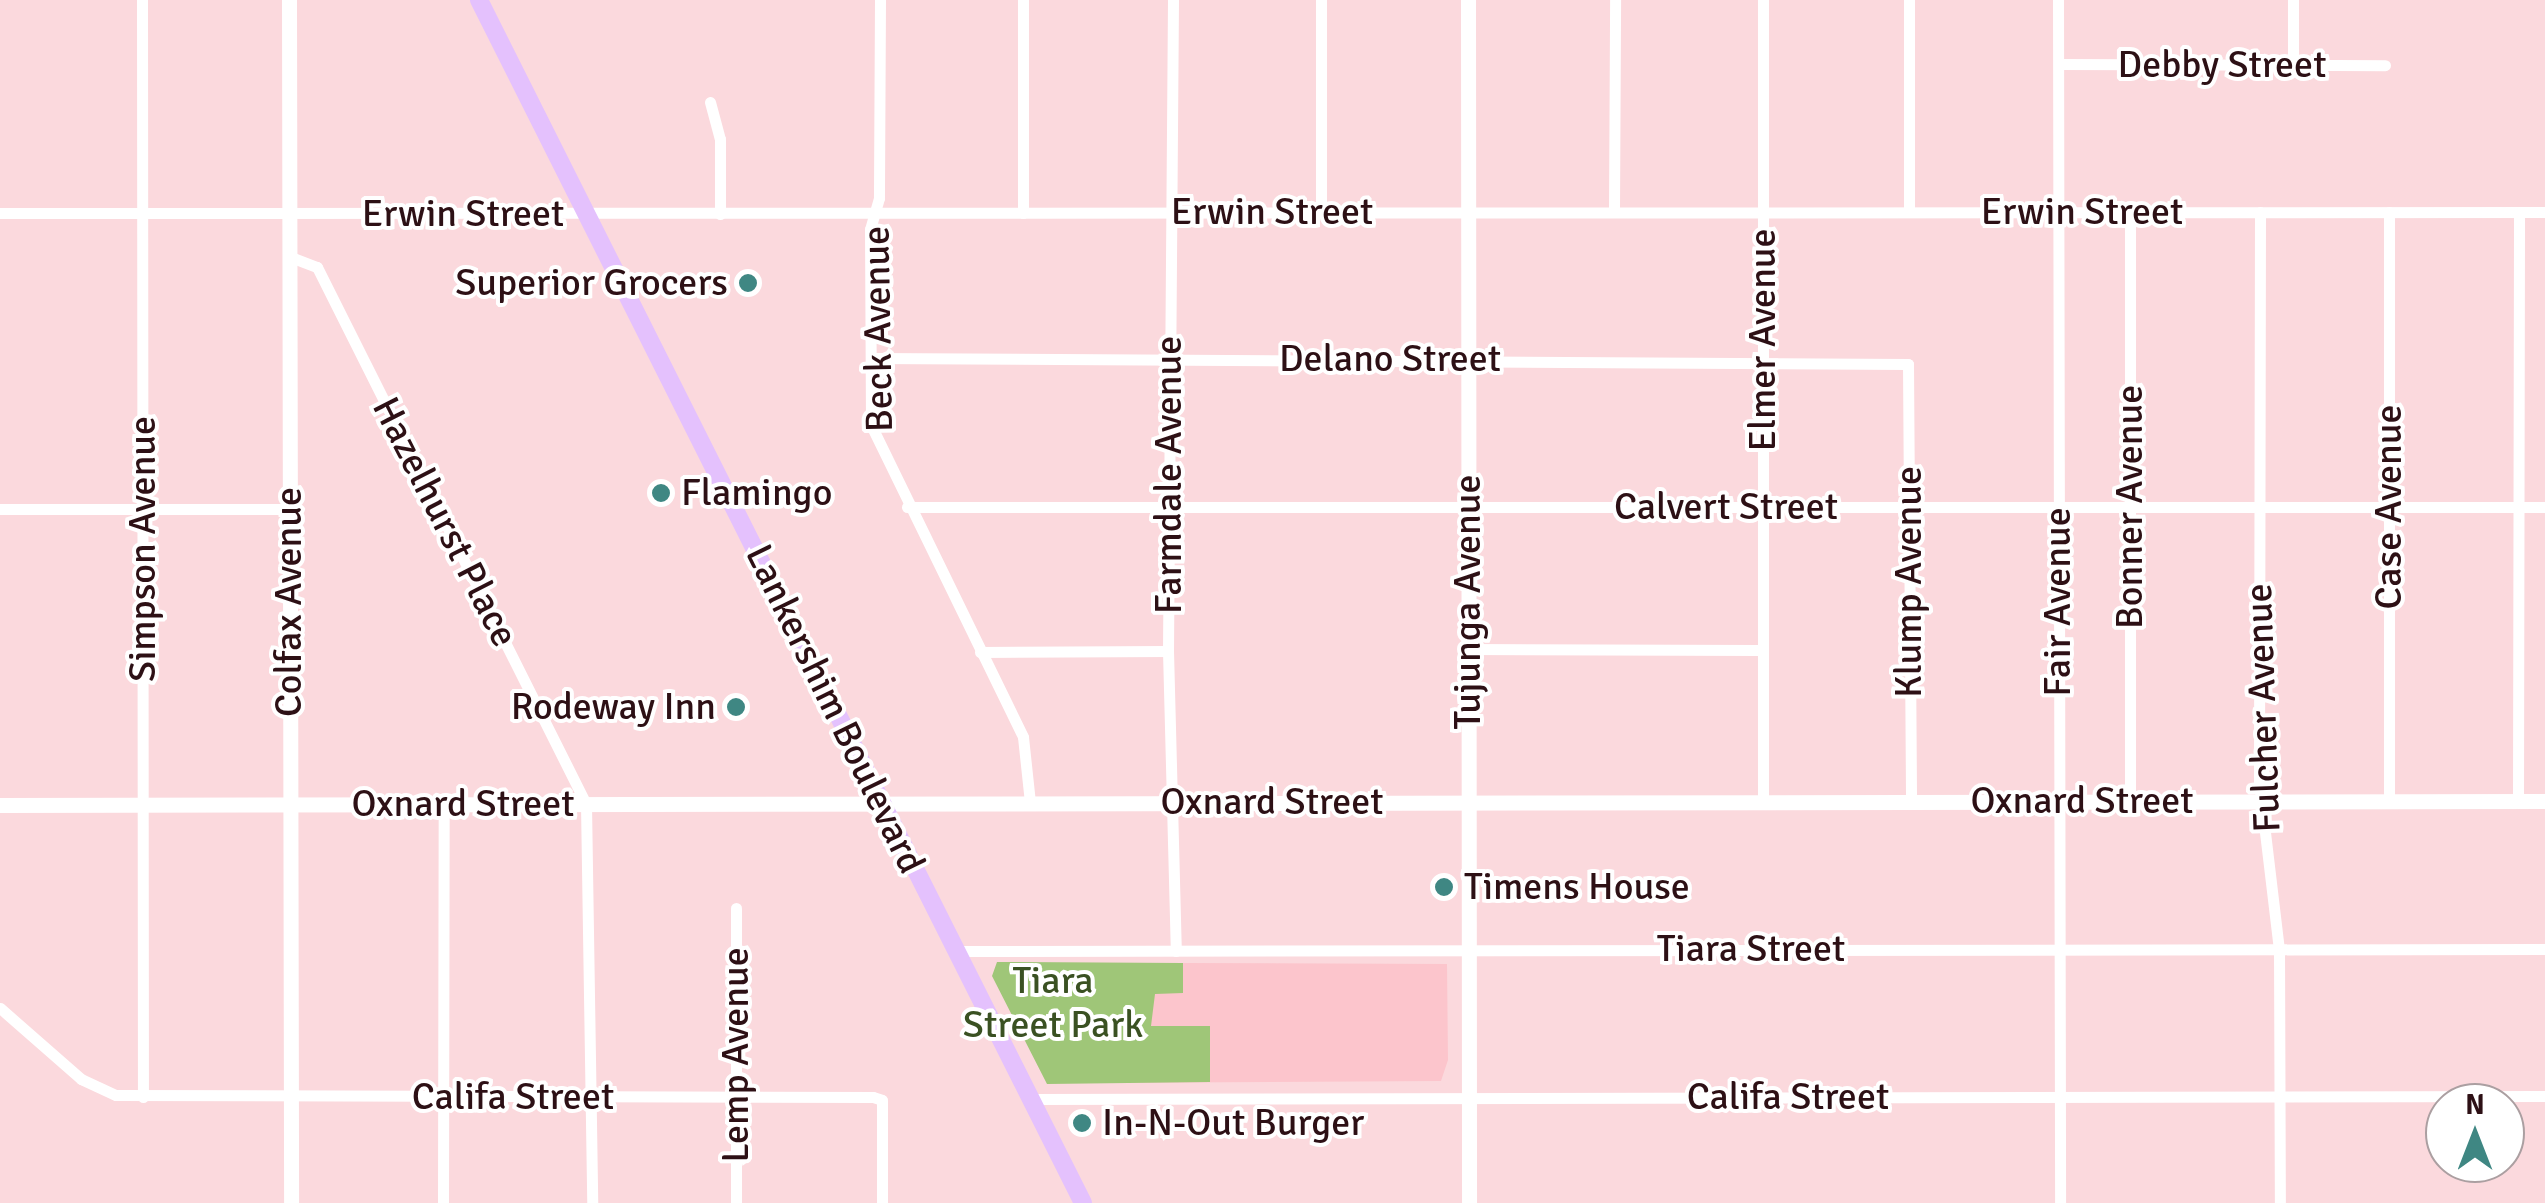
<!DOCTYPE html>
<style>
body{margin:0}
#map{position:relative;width:2545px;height:1203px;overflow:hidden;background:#fbd9dd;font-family:Signika,sans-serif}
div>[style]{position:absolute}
.built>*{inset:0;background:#fcc5cc}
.green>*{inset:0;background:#9fc678}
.street>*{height:11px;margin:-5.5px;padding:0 5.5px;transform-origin:5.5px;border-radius:5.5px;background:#fff}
.secondary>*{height:15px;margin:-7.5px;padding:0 7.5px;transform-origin:7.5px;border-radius:7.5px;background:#fff}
.primary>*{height:18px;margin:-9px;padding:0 9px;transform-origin:9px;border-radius:9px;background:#e4c1fd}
.dots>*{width:28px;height:28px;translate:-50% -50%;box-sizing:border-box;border:5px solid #fff;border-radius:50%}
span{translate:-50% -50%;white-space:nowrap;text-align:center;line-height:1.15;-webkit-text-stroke:8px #fff;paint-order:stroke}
.street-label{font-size:38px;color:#2d1015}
.poi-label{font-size:38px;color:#2d1015}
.right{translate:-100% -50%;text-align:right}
.left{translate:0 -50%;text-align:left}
.park-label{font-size:38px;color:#3a5122}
.north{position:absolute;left:2425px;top:1083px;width:100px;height:100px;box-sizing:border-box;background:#fff;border:2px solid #ab9fa1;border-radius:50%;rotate:0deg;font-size:28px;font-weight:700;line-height:40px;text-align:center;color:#2d1015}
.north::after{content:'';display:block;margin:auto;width:35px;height:45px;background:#3f8783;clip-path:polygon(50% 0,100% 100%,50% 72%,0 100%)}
</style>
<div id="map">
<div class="built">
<i style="clip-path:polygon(1183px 963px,1447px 964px,1448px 1060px,1441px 1081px,1085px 1083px,1155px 993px,1183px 993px)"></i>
</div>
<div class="green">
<i style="clip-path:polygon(997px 962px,1183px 963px,1183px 993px,1155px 994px,1151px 1026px,1210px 1026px,1210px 1082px,1047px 1084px,992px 976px)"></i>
</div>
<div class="street">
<i style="left:142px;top:0;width:1097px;rotate:89.95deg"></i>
<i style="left:880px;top:0;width:198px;rotate:90.3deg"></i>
<i style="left:879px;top:198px;width:32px;rotate:106deg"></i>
<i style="left:870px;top:229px;width:196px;rotate:89.7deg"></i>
<i style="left:871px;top:425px;width:347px;rotate:64deg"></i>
<i style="left:1023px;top:737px;width:66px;rotate:83.9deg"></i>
<i style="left:1173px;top:0;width:651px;rotate:90.44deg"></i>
<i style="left:1168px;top:651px;width:300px;rotate:88.5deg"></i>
<i style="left:1321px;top:0;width:211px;rotate:90deg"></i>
<i style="left:1909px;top:0;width:211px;rotate:90deg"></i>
<i style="left:2058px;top:0;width:1203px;rotate:89.9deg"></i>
<i style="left:2059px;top:64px;width:326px;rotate:0.2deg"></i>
<i style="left:2293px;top:65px;width:65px;rotate:-90deg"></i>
<i style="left:710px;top:102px;width:38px;rotate:75deg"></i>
<i style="left:720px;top:139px;width:75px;rotate:90deg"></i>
<i style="left:1614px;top:212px;width:212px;rotate:-89.7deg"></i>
<i style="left:2130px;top:212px;width:589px;rotate:90deg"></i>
<i style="left:2260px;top:212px;width:570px;rotate:90.1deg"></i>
<i style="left:2259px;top:782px;width:168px;rotate:83.2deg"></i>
<i style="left:2279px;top:949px;width:254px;rotate:89.8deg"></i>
<i style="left:0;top:213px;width:2545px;rotate:-0.02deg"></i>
<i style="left:1023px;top:213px;width:213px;rotate:-90deg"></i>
<i style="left:288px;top:256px;width:31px;rotate:21deg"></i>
<i style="left:317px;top:267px;width:601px;rotate:63.39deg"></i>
<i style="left:586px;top:804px;width:399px;rotate:89.1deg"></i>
<i style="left:871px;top:358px;width:1037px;rotate:0.33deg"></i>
<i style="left:1908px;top:364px;width:437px;rotate:89.6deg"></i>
<i style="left:907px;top:507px;width:1638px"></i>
<i style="left:0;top:509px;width:289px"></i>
<i style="left:1468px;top:649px;width:291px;rotate:0.2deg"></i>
<i style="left:980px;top:652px;width:188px;rotate:-0.3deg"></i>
<i style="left:1763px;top:800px;width:800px;rotate:-90deg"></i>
<i style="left:2389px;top:801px;width:589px;rotate:-90deg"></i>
<i style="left:2518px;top:801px;width:589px;rotate:-89.9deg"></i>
<i style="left:957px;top:951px;width:1588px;rotate:-0.07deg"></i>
<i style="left:0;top:1008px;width:108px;rotate:41.2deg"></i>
<i style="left:81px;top:1079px;width:38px;rotate:25deg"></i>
<i style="left:116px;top:1095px;width:757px;rotate:0.15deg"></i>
<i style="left:873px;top:1097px;width:9px;rotate:18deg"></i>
<i style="left:882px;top:1100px;width:103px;rotate:90deg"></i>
<i style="left:1031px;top:1099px;width:1514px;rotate:-0.11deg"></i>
<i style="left:443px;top:1203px;width:398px;rotate:-89.9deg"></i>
<i style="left:736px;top:1203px;width:295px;rotate:-90deg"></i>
</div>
<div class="secondary">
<i style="left:289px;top:0;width:1203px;rotate:89.9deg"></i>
<i style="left:1468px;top:0;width:1203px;rotate:89.95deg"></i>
<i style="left:0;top:805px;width:2545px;rotate:-0.09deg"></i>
</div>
<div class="primary">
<i style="left:479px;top:0;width:1346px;rotate:63.34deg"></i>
</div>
<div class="dots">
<i style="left:748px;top:283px;background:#3f8783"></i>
<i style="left:661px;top:493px;background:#3f8783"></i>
<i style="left:736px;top:707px;background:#3f8783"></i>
<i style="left:1444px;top:887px;background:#3f8783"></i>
<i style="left:1082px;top:1123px;background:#3f8783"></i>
</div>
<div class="street-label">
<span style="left:2222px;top:65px">Debby Street</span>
<span style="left:1272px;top:212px">Erwin Street</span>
<span style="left:2082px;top:212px">Erwin Street</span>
<span style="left:463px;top:214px">Erwin Street</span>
<span style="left:878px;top:329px;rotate:-91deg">Beck Avenue</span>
<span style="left:1763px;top:340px;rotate:-90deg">Elmer Avenue</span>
<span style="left:1390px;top:359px">Delano Street</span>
<span style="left:1169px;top:475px;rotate:-90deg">Farmdale Avenue</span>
<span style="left:1726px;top:507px">Calvert Street</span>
<span style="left:2130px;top:507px;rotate:-90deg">Bonner Avenue</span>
<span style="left:2389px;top:507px;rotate:-90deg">Case Avenue</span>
<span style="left:445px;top:522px;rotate:63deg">Hazelhurst Place</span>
<span style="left:143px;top:549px;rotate:-90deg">Simpson Avenue</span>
<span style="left:1909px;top:582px;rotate:-90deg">Klump Avenue</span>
<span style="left:289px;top:602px;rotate:-90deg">Colfax Avenue</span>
<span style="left:1468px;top:602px;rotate:-90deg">Tujunga Avenue</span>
<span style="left:2058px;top:602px;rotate:-90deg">Fair Avenue</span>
<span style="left:2263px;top:708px;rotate:-92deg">Fulcher Avenue</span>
<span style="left:835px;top:709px;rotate:64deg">Lankershim Boulevard</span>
<span style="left:2082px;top:801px">Oxnard Street</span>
<span style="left:1272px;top:802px">Oxnard Street</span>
<span style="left:463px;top:804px">Oxnard Street</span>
<span style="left:1751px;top:949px">Tiara Street</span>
<span style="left:736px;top:1055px;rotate:-90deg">Lemp Avenue</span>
<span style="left:513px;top:1097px">Califa Street</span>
<span style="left:1788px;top:1097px">Califa Street</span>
</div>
<div class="poi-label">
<span class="right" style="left:728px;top:283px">Superior Grocers</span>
<span class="left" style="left:681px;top:493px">Flamingo</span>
<span class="right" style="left:716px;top:707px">Rodeway Inn</span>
<span class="left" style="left:1464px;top:887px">Timens House</span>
<span class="left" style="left:1102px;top:1123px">In-N-Out Burger</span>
</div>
<div class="park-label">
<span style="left:1053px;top:1003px">Tiara<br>Street Park</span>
</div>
<div class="north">N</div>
</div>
